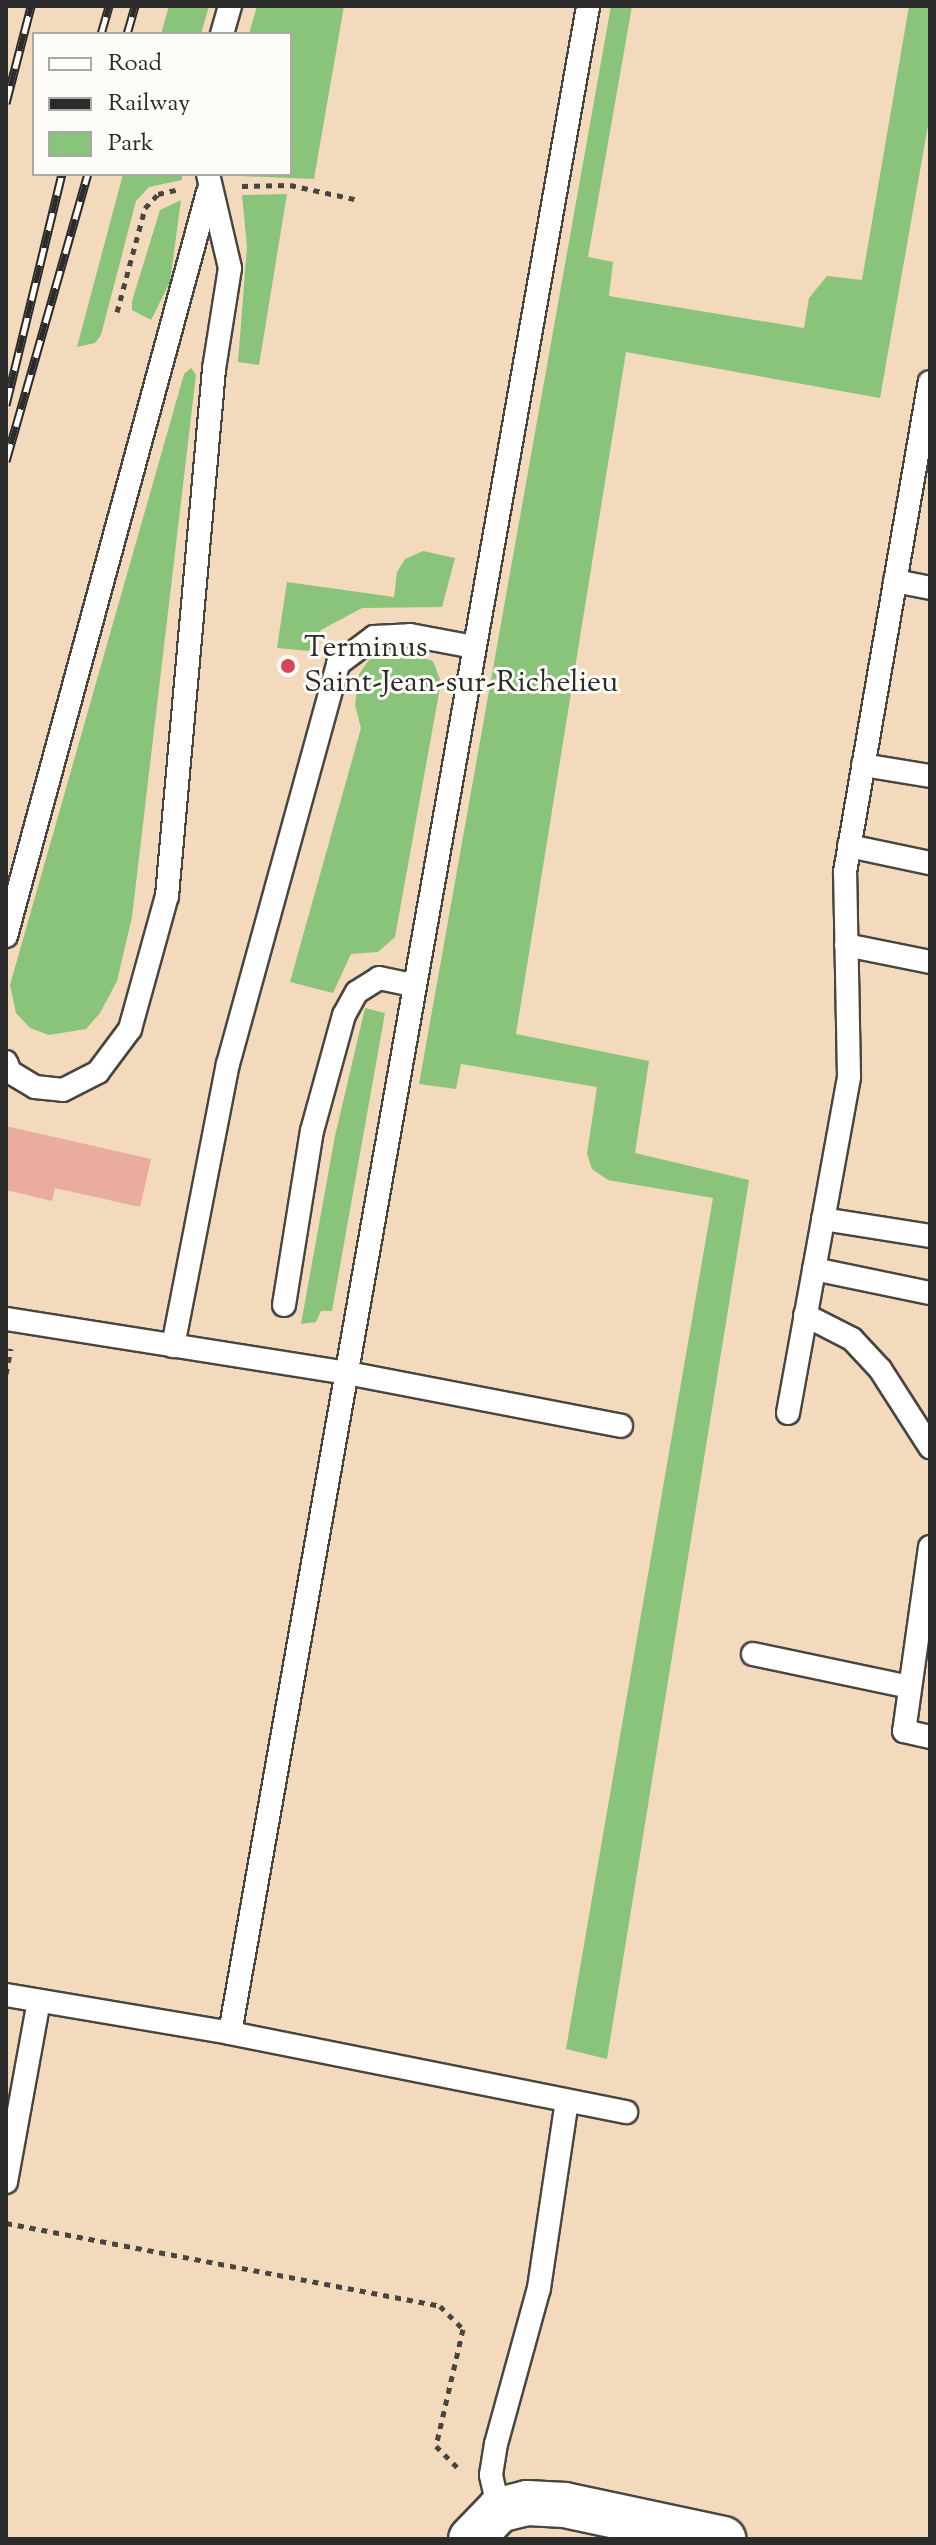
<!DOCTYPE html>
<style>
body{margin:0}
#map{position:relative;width:936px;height:2545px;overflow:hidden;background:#f4dabd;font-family:"Sorts Mill Goudy",serif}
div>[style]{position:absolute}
.green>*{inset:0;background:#89c47a}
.building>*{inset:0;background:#eaac9f}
.path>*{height:5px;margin-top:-2.5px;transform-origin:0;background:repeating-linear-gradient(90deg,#494541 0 6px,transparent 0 12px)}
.roads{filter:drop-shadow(2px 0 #494541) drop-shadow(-2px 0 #494541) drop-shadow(0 2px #494541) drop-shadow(0 -2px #494541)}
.lane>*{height:22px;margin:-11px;padding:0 11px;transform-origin:11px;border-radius:11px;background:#fff}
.street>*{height:44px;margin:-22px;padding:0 22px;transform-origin:22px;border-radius:22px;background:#fff}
.rail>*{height:9px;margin-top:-4.5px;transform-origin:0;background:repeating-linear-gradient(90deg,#fdfcf7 0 18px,#2b2b2b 0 36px);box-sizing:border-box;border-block:2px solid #2b2b2b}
.dots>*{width:22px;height:22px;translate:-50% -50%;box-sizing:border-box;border:4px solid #fdfcf7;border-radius:50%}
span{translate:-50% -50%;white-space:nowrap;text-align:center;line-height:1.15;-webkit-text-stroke:6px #fdfcf7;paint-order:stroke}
.poi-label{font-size:30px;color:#2b2b2b}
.left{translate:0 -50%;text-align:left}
.frame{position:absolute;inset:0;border:8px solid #2b2b2b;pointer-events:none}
.legend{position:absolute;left:32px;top:32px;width:260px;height:144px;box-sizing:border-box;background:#fdfcf7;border:2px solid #a9a8a5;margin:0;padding:10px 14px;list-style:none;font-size:24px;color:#2b2b2b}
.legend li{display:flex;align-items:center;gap:16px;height:40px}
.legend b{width:40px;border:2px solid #a9a8a5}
</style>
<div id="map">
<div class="green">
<i style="clip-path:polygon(169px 6px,209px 6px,201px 34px,161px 34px)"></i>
<i style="clip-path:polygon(257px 6px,344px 6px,314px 179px,240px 176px,290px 174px,290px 34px,249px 34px)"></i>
<i style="clip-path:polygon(611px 6px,632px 6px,588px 257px,613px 262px,609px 296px,804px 328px,809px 298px,827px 276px,862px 280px,909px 6px,930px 6px,930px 114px,880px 398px,626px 352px,516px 1034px,649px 1061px,635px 1153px,749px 1180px,607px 2059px,566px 2049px,713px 1198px,608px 1180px,592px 1169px,587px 1154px,597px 1087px,461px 1064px,456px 1089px,419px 1084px)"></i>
<i style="clip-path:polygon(123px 174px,182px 174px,182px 180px,149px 187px,136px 201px,101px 335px,95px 343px,77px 347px)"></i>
<i style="clip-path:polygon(287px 194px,259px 365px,238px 362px,247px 247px,242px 195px)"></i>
<i style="clip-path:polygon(181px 200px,170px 282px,151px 320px,132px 310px,132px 301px,160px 210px)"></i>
<i style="clip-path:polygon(191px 368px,196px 375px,132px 917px,117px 981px,100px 1013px,86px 1029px,49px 1035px,30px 1028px,16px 1013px,10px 985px,184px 374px)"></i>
<i style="clip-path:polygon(423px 551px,455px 558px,442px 607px,362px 608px,321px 630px,309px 651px,277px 648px,287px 582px,394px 597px,397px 572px,405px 559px)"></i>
<i style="clip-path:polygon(400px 650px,433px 661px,441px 682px,395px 937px,378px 952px,351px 954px,333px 993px,290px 982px,361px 728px,355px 705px,359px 674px,374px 653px)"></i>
<i style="clip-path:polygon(365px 1008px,385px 1013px,332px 1311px,321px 1311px,316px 1322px,301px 1324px,335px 1136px)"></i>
</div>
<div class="building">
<i style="clip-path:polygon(6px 1126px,151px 1159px,140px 1207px,55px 1188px,52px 1201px,6px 1190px)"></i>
</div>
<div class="path">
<i style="left:242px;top:186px;width:48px;rotate:-1.2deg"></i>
<i style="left:290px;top:185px;width:71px;rotate:12.3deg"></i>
<i style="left:117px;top:312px;width:108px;rotate:-74.9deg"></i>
<i style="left:145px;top:208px;width:19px;rotate:-47deg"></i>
<i style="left:158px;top:194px;width:23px;rotate:-13deg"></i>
<i style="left:6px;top:1374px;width:26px;rotate:-79deg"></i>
<i style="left:6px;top:2223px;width:442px;rotate:10.8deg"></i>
<i style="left:440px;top:2306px;width:33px;rotate:45deg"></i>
<i style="left:463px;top:2329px;width:120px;rotate:103deg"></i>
<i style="left:436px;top:2446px;width:35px;rotate:45deg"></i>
</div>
<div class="roads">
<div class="lane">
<i style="left:222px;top:34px;width:29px;rotate:-74deg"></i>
<i style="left:895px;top:581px;width:36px;rotate:11deg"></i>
<i style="left:863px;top:765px;width:68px;rotate:9.3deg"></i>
<i style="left:849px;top:846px;width:83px;rotate:11.9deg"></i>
<i style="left:6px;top:936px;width:771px;rotate:-74.81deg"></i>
<i style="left:846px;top:945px;width:86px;rotate:11.4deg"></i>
<i style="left:6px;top:1062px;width:11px;rotate:68deg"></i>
<i style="left:10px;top:1072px;width:29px;rotate:31deg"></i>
<i style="left:35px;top:1087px;width:28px;rotate:6deg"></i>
<i style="left:63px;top:1090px;width:39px;rotate:-27deg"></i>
<i style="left:98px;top:1072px;width:54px;rotate:-53.3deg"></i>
<i style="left:130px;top:1029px;width:138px;rotate:-74.5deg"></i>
<i style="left:167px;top:896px;width:529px;rotate:-84.9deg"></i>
<i style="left:214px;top:369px;width:102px;rotate:-81deg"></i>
<i style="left:230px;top:268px;width:97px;rotate:-103.2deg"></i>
<i style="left:823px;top:1219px;width:108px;rotate:9deg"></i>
<i style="left:814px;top:1269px;width:118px;rotate:11.7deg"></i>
<i style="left:284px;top:1305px;width:176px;rotate:-80.9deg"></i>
<i style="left:312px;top:1131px;width:120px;rotate:-74.6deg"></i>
<i style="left:344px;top:1015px;width:26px;rotate:-61deg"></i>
<i style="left:357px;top:992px;width:26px;rotate:-32deg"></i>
<i style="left:379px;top:978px;width:34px;rotate:12deg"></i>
<i style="left:805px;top:1315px;width:53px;rotate:27.1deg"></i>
<i style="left:852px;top:1339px;width:41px;rotate:47deg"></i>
<i style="left:880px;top:1369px;width:93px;rotate:57.3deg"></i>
<i style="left:6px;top:1319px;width:345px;rotate:9deg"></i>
<i style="left:347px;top:1373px;width:279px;rotate:10.9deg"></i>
<i style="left:173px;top:1346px;width:287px;rotate:-79deg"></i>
<i style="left:228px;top:1064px;width:415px;rotate:-74.6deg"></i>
<i style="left:338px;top:664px;width:45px;rotate:-36.9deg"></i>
<i style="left:374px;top:637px;width:36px;rotate:-3deg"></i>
<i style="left:410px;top:635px;width:65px;rotate:10.6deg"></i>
<i style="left:788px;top:1413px;width:342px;rotate:-79.7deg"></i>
<i style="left:849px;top:1076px;width:204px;rotate:-91.1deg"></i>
<i style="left:845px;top:872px;width:497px;rotate:-80.2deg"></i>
<i style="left:930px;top:1547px;width:186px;rotate:98deg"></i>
<i style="left:904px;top:1731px;width:27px;rotate:13deg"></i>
<i style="left:753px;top:1654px;width:160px;rotate:11.9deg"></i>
<i style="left:6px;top:1995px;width:227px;rotate:9.6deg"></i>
<i style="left:230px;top:2033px;width:404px;rotate:11.3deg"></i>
<i style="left:230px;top:2033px;width:2058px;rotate:-79.98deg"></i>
<i style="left:6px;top:2182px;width:184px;rotate:-79.7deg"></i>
<i style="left:499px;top:2510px;width:36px;rotate:-103deg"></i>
<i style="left:491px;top:2475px;width:31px;rotate:-81deg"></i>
<i style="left:496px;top:2444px;width:162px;rotate:-74.6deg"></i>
<i style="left:539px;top:2288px;width:189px;rotate:-81.5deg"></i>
</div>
<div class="street">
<i style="left:471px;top:2539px;width:40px;rotate:-46deg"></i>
<i style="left:499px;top:2510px;width:29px;rotate:-14deg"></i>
<i style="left:527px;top:2503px;width:38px;rotate:3deg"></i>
<i style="left:565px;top:2505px;width:162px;rotate:12.1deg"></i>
</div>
</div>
<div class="rail">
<i style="left:101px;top:34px;width:29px;rotate:-74deg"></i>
<i style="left:127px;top:34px;width:29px;rotate:-74deg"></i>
<i style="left:6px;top:103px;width:100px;rotate:-75.5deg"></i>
<i style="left:6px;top:405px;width:238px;rotate:-76.4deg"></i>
<i style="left:6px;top:461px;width:298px;rotate:-74.1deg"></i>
</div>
<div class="dots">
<i style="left:288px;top:666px;background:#d1495b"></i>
</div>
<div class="poi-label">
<span class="left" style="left:304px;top:666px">Terminus<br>Saint-Jean-sur-Richelieu</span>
</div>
<div class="frame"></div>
<ul class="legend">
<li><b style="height:10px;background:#fff"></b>Road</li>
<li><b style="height:10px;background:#2b2b2b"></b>Railway</li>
<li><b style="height:22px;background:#89c47a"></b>Park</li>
</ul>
</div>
